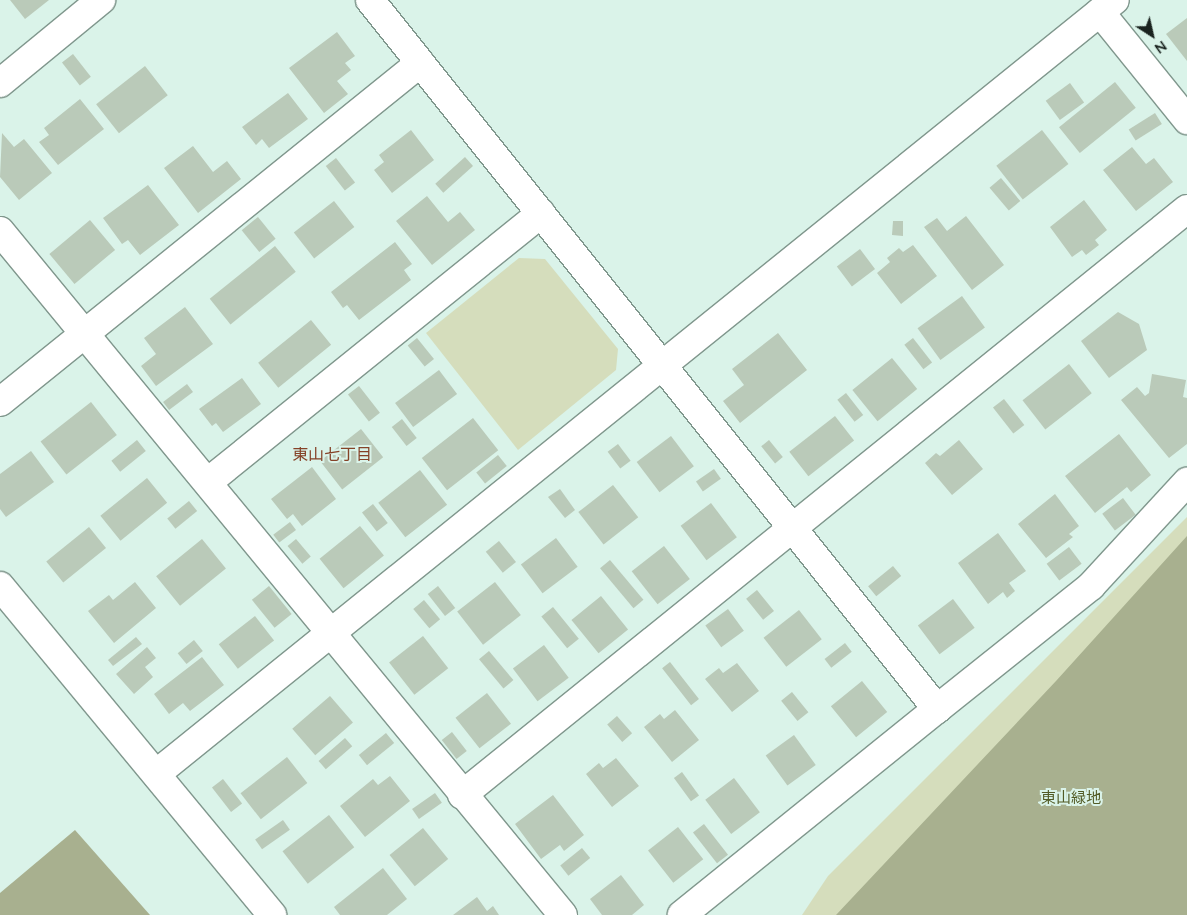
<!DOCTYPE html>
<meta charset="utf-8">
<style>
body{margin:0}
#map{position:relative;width:1187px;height:915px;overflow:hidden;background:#daf3e9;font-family:Lato,"Noto Sans JP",sans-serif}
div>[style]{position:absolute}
.green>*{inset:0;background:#d5ddbc}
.forest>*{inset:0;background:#a8b08f}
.building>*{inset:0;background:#bacab9;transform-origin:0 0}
.roads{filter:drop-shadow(1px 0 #80978d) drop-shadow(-1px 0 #80978d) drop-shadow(0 1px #80978d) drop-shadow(0 -1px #80978d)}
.minor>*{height:28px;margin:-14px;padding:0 14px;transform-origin:14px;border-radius:14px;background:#fff}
.tertiary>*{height:28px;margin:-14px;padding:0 14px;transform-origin:14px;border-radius:14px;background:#fff}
span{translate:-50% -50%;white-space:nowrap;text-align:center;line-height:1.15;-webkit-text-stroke:4px #daf3e9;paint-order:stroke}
.park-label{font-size:15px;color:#525b26}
.neighbourhood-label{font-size:16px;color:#854227}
.north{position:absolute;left:1127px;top:10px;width:50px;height:50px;-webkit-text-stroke:4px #daf3e9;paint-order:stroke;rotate:145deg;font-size:14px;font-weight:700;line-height:20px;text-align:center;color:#1a231f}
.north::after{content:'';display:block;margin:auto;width:18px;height:22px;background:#1a231f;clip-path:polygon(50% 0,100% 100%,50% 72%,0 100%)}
</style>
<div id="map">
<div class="green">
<i style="clip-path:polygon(519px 258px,545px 259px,618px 349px,616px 370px,518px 450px,426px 333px)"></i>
<i style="clip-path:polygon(1187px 517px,1187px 915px,802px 915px,828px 876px)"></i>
</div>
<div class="forest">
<i style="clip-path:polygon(1187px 536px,1187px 915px,836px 915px,1056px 681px)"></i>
<i style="clip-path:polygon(75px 830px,150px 915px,0 915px,0 893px)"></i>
</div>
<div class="building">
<i style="clip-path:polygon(10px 0,49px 0,25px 19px)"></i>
<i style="clip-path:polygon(1187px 18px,1187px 61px,1166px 34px)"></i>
<i style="clip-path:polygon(337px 32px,355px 56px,345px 63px,351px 70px,337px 81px,348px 94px,324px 113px,289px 68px)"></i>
<i style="left:73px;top:54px;width:29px;height:14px;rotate:52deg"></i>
<i style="left:145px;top:66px;width:37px;height:62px;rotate:52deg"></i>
<i style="left:1115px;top:82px;width:33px;height:72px;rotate:51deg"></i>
<i style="left:1070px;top:83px;width:24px;height:30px;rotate:54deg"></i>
<i style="clip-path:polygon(288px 93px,308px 119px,269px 148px,262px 139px,256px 145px,242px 127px)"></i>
<i style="clip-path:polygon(80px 99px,104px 129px,58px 165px,39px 142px,49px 135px,44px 128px)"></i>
<i style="left:1155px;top:113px;width:13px;height:31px;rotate:58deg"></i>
<i style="clip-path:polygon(411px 130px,434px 160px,392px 193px,374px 170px,384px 162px,379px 155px)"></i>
<i style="left:1042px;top:130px;width:43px;height:58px;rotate:52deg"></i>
<i style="clip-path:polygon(2px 133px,14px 147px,24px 139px,52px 173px,19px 200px,0 177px)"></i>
<i style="clip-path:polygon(193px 146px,213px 172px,227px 161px,241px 179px,198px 213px,164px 168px)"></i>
<i style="clip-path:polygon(1132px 147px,1146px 164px,1154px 158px,1173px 182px,1136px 211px,1103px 170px)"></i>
<i style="left:465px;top:157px;width:12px;height:40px;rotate:48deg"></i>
<i style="left:336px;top:158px;width:31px;height:13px;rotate:52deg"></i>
<i style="left:1001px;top:178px;width:30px;height:15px;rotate:50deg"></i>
<i style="clip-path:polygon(148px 185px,179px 225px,140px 255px,128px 240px,122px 244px,103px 218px)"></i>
<i style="clip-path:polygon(427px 196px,448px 222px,460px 212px,475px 230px,432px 265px,396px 221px)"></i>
<i style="clip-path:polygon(1084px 200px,1107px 230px,1095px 240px,1099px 245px,1086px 255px,1082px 250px,1072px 257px,1050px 227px)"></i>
<i style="left:334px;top:201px;width:33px;height:51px;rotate:52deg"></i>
<i style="clip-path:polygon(966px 216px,1004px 265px,972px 290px,924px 227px,937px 218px,947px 231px)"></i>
<i style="left:258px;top:217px;width:28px;height:21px;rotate:51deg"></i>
<i style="left:90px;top:220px;width:39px;height:53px;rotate:50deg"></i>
<i style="clip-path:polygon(893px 221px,903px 221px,903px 236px,892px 235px)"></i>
<i style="clip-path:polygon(395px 242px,412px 264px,404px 270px,411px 280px,359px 320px,347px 305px,343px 308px,331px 292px)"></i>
<i style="clip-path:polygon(913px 245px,937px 276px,901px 304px,877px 273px,890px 262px,887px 258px,899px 248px,903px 252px)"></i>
<i style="left:275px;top:246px;width:33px;height:84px;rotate:51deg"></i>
<i style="left:860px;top:249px;width:25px;height:29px;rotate:53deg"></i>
<i style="left:962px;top:296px;width:39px;height:55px;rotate:54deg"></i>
<i style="clip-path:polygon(185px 307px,213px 344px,156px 386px,141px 366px,156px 354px,144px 338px)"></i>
<i style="clip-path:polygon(1118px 312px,1139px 324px,1147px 350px,1109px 378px,1081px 341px)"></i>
<i style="left:311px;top:320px;width:32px;height:68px;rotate:51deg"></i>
<i style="clip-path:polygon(778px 333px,807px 370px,740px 423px,723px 401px,744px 385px,732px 369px)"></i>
<i style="left:417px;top:338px;width:27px;height:12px;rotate:51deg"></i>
<i style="left:913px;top:338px;width:31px;height:11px;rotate:52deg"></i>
<i style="left:892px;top:358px;width:40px;height:51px;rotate:51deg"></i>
<i style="left:1069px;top:364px;width:37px;height:59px;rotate:52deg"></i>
<i style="left:439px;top:370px;width:30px;height:55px;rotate:53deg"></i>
<i style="clip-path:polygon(1152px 374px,1186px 380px,1183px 397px,1187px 398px,1187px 444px,1169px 458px,1121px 400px,1137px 387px,1145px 396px,1149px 393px)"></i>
<i style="clip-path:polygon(242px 378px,261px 404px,223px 432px,216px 423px,212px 426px,199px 409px)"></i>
<i style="left:187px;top:384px;width:10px;height:30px;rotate:53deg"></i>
<i style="left:359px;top:386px;width:34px;height:14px;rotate:52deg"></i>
<i style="left:846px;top:393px;width:28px;height:11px;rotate:52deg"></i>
<i style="left:1004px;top:399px;width:33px;height:14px;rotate:52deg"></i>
<i style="left:91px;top:402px;width:42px;height:64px;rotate:52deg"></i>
<i style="left:835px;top:416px;width:31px;height:58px;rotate:52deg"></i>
<i style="left:473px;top:418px;width:41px;height:65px;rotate:52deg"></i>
<i style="left:402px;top:419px;width:24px;height:13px;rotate:52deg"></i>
<i style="left:361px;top:429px;width:36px;height:52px;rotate:52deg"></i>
<i style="clip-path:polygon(1119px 434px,1151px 475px,1131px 492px,1127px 487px,1095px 513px,1065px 476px)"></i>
<i style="left:671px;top:436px;width:38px;height:43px;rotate:53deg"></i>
<i style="left:137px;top:440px;width:14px;height:33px;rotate:51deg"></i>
<i style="left:769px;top:440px;width:22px;height:10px;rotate:51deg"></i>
<i style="clip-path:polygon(959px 440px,983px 469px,952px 495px,925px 463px,936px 453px,940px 456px)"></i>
<i style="left:618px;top:444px;width:21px;height:13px;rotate:53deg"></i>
<i style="clip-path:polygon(31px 451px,54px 482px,6px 517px,0 509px,0 474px)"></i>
<i style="left:498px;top:455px;width:14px;height:28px;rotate:51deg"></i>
<i style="clip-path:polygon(312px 467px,336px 499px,302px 526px,293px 514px,287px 519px,271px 499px)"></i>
<i style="left:714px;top:469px;width:12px;height:22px;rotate:55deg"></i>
<i style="left:420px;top:470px;width:44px;height:53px;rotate:52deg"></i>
<i style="left:147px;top:478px;width:32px;height:60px;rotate:51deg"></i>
<i style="left:613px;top:485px;width:41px;height:44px;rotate:52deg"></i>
<i style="clip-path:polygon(560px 489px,575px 510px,565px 518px,548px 497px)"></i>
<i style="clip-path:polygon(1055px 494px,1079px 526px,1069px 534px,1073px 537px,1046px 558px,1018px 524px)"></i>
<i style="left:1123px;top:498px;width:21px;height:26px;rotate:53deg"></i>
<i style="left:189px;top:501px;width:13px;height:28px;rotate:51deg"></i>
<i style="left:711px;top:503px;width:43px;height:38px;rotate:53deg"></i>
<i style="left:373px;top:504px;width:24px;height:14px;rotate:52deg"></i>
<i style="left:290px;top:522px;width:10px;height:21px;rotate:53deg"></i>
<i style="left:360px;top:526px;width:38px;height:52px;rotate:51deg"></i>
<i style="left:89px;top:527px;width:27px;height:55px;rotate:51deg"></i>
<i style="clip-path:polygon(998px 533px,1026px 571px,1009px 583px,1015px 591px,1007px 598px,1003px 592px,988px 604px,958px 563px)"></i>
<i style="left:556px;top:538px;width:36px;height:44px;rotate:53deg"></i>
<i style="left:202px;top:539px;width:38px;height:59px;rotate:51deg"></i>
<i style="left:296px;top:539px;width:23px;height:11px;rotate:50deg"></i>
<i style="left:499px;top:541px;width:27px;height:17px;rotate:51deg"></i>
<i style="left:664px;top:546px;width:42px;height:41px;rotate:52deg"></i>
<i style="left:1069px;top:547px;width:21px;height:28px;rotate:53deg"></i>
<i style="left:610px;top:560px;width:52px;height:13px;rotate:50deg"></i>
<i style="left:893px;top:566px;width:13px;height:32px;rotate:51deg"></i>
<i style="clip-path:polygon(135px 582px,156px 608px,114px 643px,88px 611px,109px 595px,113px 600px)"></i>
<i style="left:495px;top:582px;width:42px;height:48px;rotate:52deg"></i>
<i style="left:269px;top:586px;width:36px;height:22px;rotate:51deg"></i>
<i style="left:438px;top:586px;width:28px;height:13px;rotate:52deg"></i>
<i style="left:757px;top:590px;width:27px;height:14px;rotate:51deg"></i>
<i style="left:601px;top:596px;width:43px;height:38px;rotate:51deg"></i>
<i style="left:953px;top:599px;width:36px;height:44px;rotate:53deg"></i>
<i style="left:424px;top:600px;width:25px;height:14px;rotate:50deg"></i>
<i style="left:553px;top:607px;width:41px;height:15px;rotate:51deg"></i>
<i style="left:728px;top:609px;width:27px;height:28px;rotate:54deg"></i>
<i style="left:799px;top:610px;width:37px;height:45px;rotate:52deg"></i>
<i style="left:255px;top:616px;width:31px;height:46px;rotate:52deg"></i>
<i style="left:423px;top:636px;width:41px;height:43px;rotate:52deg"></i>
<i style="clip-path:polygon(136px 637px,142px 644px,113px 666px,108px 660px)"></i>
<i style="left:194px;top:640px;width:14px;height:21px;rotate:51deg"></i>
<i style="left:845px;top:643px;width:11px;height:26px;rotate:52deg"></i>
<i style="left:544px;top:645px;width:41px;height:39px;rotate:53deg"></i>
<i style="clip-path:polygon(147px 647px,156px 658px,145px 667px,153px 677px,134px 694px,116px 674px)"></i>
<i style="left:489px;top:651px;width:38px;height:13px;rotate:50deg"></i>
<i style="clip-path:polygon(202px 657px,224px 685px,190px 711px,183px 703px,169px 714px,154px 694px)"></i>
<i style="left:670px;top:662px;width:47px;height:10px;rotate:52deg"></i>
<i style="clip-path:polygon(737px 663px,759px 691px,732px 712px,705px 679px,719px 668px,723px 673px)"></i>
<i style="left:862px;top:681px;width:40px;height:40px;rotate:51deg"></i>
<i style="left:792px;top:692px;width:26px;height:14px;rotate:51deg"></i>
<i style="left:487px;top:693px;width:39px;height:40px;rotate:52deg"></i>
<i style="left:330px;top:696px;width:35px;height:50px;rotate:49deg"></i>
<i style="clip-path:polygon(675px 710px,699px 740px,672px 762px,644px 727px,660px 714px,664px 719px)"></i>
<i style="left:617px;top:716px;width:23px;height:13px;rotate:49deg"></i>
<i style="left:452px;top:732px;width:24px;height:13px;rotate:52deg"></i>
<i style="left:386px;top:733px;width:13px;height:35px;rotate:51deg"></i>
<i style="left:794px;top:735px;width:37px;height:35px;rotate:54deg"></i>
<i style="left:345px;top:738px;width:11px;height:35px;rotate:49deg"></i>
<i style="left:287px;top:757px;width:33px;height:59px;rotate:52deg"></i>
<i style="clip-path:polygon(616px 758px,639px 786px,612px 807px,586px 774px,599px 763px,603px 768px)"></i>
<i style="left:682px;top:772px;width:29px;height:10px;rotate:54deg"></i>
<i style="clip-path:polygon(390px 776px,410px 801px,365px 837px,340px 806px,373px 779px,378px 785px)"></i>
<i style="left:734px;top:778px;width:43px;height:36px;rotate:53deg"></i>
<i style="left:223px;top:779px;width:31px;height:14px;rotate:52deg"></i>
<i style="left:435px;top:793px;width:12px;height:28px;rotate:55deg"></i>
<i style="clip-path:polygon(553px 795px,584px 835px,564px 851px,560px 845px,541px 859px,515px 824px)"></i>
<i style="left:329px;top:815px;width:41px;height:59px;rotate:52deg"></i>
<i style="left:283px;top:820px;width:12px;height:34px;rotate:55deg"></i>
<i style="left:704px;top:824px;width:39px;height:14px;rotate:52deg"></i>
<i style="left:678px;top:827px;width:41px;height:38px;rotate:52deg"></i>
<i style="left:423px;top:828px;width:40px;height:43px;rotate:51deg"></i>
<i style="left:582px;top:848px;width:13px;height:28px;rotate:51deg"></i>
<i style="clip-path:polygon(383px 868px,407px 899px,387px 915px,340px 915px,334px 907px)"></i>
<i style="clip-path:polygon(621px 875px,644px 905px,632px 915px,602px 915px,590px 899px)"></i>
<i style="clip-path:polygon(477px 897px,487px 911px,493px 906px,499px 915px,453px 915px)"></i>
</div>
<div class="roads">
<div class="minor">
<i style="left:370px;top:0;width:908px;rotate:51.35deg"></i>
<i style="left:937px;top:709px;width:328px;rotate:141.1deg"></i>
<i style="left:1100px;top:12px;width:139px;rotate:51.1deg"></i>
<i style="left:0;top:83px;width:131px;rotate:-39.4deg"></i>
<i style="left:0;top:231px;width:886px;rotate:50.54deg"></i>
<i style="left:0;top:402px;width:540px;rotate:-38.91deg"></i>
<i style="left:208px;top:482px;width:428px;rotate:-38.9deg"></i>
<i style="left:937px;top:709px;width:197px;rotate:-38.6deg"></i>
<i style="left:1091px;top:586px;width:142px;rotate:-47.3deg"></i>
<i style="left:156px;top:774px;width:1232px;rotate:-38.91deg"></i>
<i style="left:462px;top:795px;width:932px;rotate:-38.95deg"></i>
</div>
<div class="tertiary">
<i style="left:0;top:586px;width:427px;rotate:50.4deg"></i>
</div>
</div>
<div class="park-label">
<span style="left:1071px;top:798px">東山緑地</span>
</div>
<div class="neighbourhood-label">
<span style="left:332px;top:454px">東山七丁目</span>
</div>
<div class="north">N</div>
</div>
